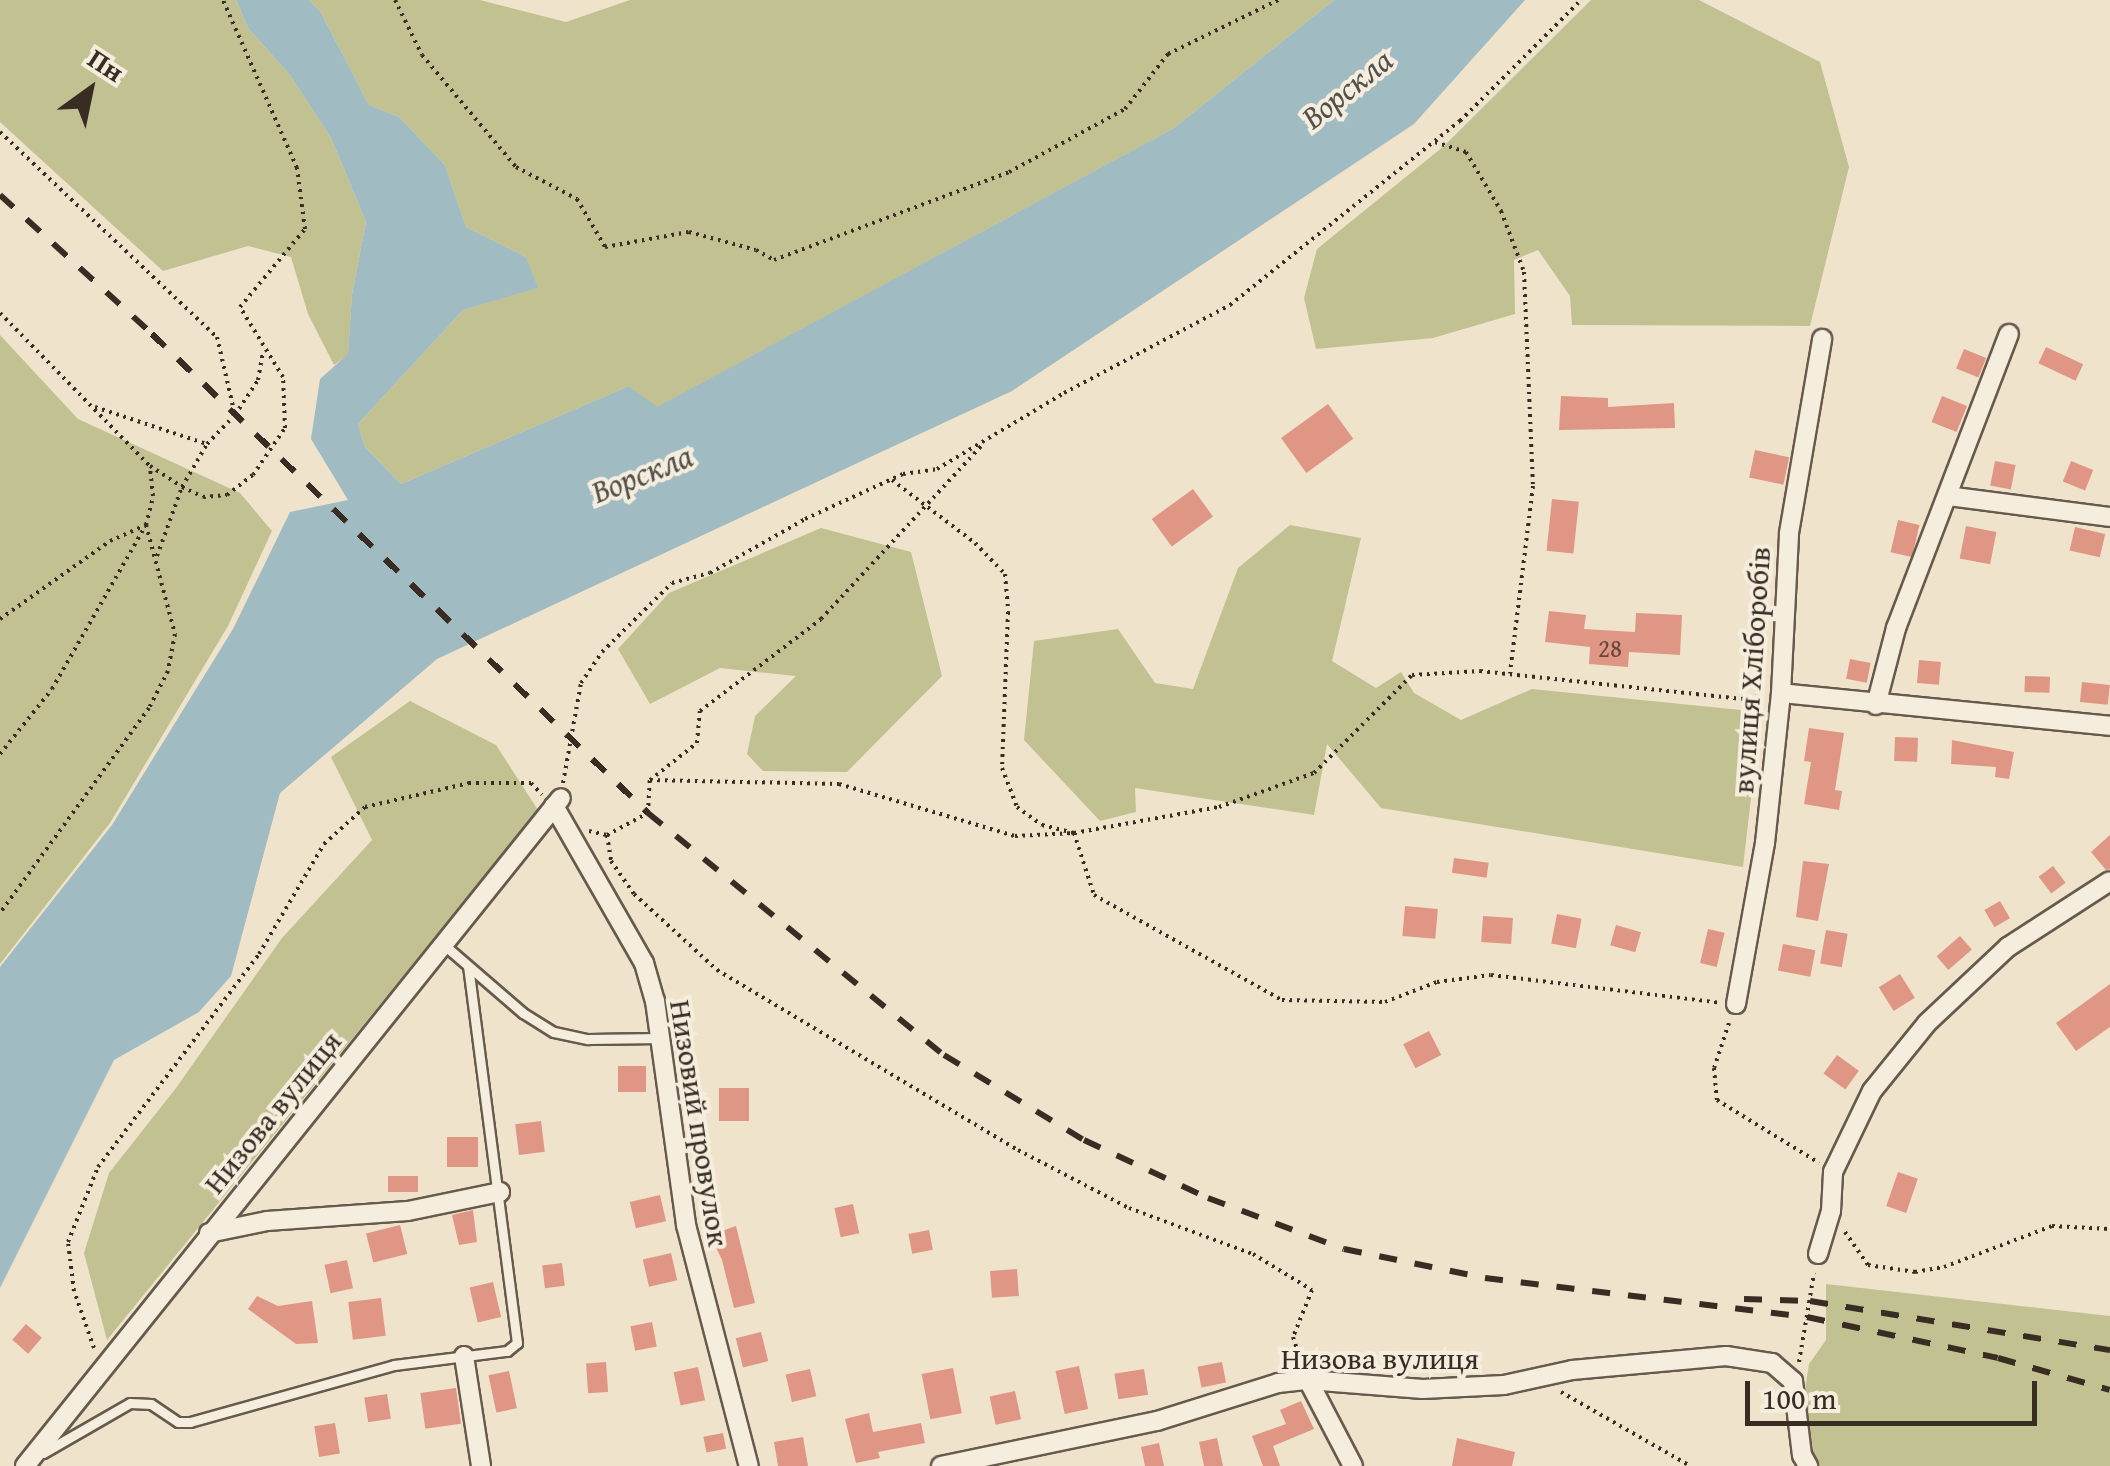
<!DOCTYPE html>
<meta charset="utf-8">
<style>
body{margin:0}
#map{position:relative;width:2110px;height:1466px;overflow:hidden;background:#f0e3cb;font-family:"Gentium Book Plus",serif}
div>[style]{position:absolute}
.green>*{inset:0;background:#c2c192}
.water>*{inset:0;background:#a0bbc1}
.building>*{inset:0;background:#e09685;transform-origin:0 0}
.path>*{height:4px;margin-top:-2px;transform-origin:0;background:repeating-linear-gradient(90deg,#392d23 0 2.5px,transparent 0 7.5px)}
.roads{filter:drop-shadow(2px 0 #675a4d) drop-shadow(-2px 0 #675a4d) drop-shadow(0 2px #675a4d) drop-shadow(0 -2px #675a4d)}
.lane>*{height:9px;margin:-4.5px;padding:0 4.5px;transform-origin:4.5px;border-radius:4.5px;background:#f5eddd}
.street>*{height:18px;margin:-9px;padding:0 9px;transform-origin:9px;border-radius:9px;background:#f5eddd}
.rail>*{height:6px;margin-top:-3px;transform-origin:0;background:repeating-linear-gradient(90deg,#392d23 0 18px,transparent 0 36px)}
span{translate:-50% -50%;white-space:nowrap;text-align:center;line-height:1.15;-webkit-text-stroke:8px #f5eddd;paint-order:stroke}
.number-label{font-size:25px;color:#63473c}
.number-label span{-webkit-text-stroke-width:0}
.street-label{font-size:30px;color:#392d23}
.water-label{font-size:32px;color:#53504a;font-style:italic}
.north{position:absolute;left:40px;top:40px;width:100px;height:100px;-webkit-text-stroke:8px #f5eddd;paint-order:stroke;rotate:33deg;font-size:28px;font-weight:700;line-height:40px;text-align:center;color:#392d23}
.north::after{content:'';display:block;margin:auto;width:35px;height:45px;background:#392d23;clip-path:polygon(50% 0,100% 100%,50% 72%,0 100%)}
.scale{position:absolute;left:1745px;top:1381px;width:292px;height:45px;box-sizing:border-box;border:5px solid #392d23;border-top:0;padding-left:12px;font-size:30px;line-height:35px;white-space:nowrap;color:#392d23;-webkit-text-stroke:8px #f5eddd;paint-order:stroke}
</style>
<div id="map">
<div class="green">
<i style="clip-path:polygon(0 0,236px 0,248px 28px,290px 75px,331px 138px,366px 222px,352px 294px,348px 355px,334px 365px,308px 314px,291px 257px,248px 246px,163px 271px,0 122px)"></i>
<i style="clip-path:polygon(309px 0,480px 0,566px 22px,630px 0,1334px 0,1174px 128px,656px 408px,629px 386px,401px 484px,365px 447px,358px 424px,463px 310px,537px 288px,526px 257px,466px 227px,445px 165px,399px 117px,369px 105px,320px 11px)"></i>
<i style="clip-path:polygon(1591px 0,1699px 0,1820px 62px,1849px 167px,1810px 326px,1572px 325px,1570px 296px,1538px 250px,1514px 260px,1515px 314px,1433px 338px,1316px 349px,1304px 298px,1317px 249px,1444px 146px)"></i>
<i style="clip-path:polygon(0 335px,78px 419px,240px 493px,272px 531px,228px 626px,110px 823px,0 964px)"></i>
<i style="clip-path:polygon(1290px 525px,1361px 538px,1332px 661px,1376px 688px,1401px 672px,1414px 693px,1461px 720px,1532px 689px,1761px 712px,1743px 867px,1381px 808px,1327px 744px,1314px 815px,1135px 788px,1136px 812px,1100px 821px,1024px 740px,1034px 641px,1118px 629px,1155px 683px,1193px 689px,1238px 568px)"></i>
<i style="clip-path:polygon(821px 528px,911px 552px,942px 676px,847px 772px,763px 771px,747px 754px,755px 716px,796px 676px,720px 668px,650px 704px,618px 649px,669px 593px)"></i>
<i style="clip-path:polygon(410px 701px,496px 745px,538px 810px,107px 1340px,84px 1253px,109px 1173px,176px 1088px,282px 938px,372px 840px,331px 757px)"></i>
<i style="clip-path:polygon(1826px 1284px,2110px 1316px,2110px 1466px,1816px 1466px,1808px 1451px,1805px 1389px,1809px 1364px,1826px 1340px)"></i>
</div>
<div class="water">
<i style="clip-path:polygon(236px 0,309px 0,320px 11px,369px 105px,399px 117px,445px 165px,466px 227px,526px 257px,538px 288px,463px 310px,358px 424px,365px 447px,401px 484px,629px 386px,657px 407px,1174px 128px,1334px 0,1525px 0,1414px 124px,1012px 391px,437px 659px,280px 793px,231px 976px,199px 1012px,114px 1060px,0 1288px,0 967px,112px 825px,233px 629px,290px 512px,348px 500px,311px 439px,320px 379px,348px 354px,352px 294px,366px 222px,331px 138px,290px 75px,248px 28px)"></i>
</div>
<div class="building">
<i style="left:2046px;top:347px;width:41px;height:18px;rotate:25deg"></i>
<i style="left:1964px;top:349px;width:24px;height:21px;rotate:22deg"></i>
<i style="clip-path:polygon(1561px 396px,1608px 398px,1608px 407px,1674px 403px,1675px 428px,1559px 430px)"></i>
<i style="left:1942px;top:396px;width:27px;height:28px;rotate:22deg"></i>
<i style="left:1328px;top:404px;width:43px;height:58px;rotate:54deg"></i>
<i style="left:1755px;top:450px;width:35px;height:28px;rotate:12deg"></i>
<i style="left:1995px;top:461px;width:21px;height:25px;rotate:11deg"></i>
<i style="left:2071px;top:461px;width:24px;height:22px;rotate:22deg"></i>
<i style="left:1193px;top:489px;width:34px;height:51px;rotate:54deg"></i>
<i style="left:1552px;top:499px;width:27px;height:52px;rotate:6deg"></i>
<i style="left:1898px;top:520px;width:22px;height:33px;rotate:13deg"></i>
<i style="left:1966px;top:526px;width:31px;height:33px;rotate:11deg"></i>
<i style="left:2075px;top:527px;width:31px;height:24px;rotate:13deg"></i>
<i style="clip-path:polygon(1549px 611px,1586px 615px,1584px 629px,1635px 632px,1636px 613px,1682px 615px,1680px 655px,1629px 652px,1628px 667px,1589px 664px,1590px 647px,1545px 642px)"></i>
<i style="left:1850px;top:659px;width:21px;height:20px;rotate:11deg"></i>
<i style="left:1919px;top:660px;width:22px;height:23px;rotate:5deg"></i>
<i style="left:2025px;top:676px;width:25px;height:16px;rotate:2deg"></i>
<i style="left:2082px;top:682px;width:28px;height:20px;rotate:6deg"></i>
<i style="clip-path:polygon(1809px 728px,1844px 733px,1835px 790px,1842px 791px,1839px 810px,1804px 804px,1811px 762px,1804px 761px)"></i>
<i style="left:1895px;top:737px;width:23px;height:24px;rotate:2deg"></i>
<i style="clip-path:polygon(1952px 740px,2014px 752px,2009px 779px,1995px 777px,1996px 767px,1951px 764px)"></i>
<i style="clip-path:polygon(2110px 835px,2110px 869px,2106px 870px,2091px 852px)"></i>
<i style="left:1454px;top:858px;width:35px;height:15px;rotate:8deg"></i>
<i style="clip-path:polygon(1803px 861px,1829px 864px,1818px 921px,1796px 917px)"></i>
<i style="left:2053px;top:866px;width:21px;height:18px;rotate:53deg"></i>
<i style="left:2000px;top:901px;width:20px;height:18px;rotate:60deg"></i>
<i style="left:1405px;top:906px;width:33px;height:30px;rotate:5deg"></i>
<i style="left:1557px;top:914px;width:25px;height:30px;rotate:11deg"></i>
<i style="left:1483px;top:916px;width:30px;height:26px;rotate:4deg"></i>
<i style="left:1616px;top:925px;width:26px;height:21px;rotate:16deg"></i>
<i style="left:1708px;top:929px;width:17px;height:35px;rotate:13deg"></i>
<i style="left:1826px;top:930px;width:22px;height:34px;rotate:10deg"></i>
<i style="left:1960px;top:936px;width:18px;height:31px;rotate:49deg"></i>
<i style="left:1783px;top:944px;width:33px;height:27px;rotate:11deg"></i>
<i style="left:1900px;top:974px;width:28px;height:25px;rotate:58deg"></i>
<i style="clip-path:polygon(2110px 984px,2110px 1027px,2076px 1051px,2056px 1023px)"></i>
<i style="left:1429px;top:1031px;width:27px;height:29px;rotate:63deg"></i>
<i style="left:1837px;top:1055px;width:27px;height:23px;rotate:36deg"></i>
<i style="left:618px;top:1066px;width:28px;height:26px"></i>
<i style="left:719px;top:1088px;width:30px;height:33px"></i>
<i style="left:541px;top:1121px;width:31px;height:26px;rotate:83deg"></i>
<i style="left:447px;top:1137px;width:31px;height:30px"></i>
<i style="left:1898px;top:1172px;width:21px;height:36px;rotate:19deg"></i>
<i style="left:388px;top:1176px;width:30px;height:16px"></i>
<i style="left:660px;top:1195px;width:27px;height:31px;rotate:77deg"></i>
<i style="left:853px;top:1204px;width:30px;height:19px;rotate:78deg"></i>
<i style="clip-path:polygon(473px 1210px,477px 1242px,459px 1245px,452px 1215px)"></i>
<i style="left:400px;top:1225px;width:30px;height:35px;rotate:76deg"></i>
<i style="clip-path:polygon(736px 1226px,755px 1303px,734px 1308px,722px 1260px,710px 1235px)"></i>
<i style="left:929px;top:1230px;width:20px;height:21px;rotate:79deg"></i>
<i style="left:671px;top:1253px;width:28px;height:29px;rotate:77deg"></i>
<i style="left:347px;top:1260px;width:29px;height:23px;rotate:78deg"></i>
<i style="left:562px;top:1263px;width:23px;height:20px;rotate:83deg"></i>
<i style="left:1017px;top:1269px;width:27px;height:27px;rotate:86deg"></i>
<i style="left:493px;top:1282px;width:36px;height:24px;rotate:77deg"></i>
<i style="clip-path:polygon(257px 1296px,278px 1306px,312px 1301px,318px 1343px,296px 1344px,248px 1309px)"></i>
<i style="left:381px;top:1298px;width:38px;height:33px;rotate:83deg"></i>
<i style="left:652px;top:1322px;width:25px;height:22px;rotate:79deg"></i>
<i style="left:26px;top:1324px;width:21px;height:21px;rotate:41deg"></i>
<i style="left:761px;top:1332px;width:30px;height:26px;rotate:76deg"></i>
<i style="left:606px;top:1362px;width:30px;height:20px;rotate:86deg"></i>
<i style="left:1222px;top:1362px;width:21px;height:25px;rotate:79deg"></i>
<i style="left:1079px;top:1366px;width:44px;height:24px;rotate:78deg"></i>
<i style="left:698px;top:1367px;width:34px;height:25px;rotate:78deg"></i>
<i style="left:953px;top:1368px;width:46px;height:32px;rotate:79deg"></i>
<i style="left:810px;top:1369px;width:28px;height:25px;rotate:77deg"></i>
<i style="left:1144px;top:1369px;width:26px;height:30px;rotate:81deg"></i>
<i style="left:509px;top:1371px;width:38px;height:21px;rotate:78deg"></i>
<i style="left:456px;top:1388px;width:36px;height:36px;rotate:82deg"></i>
<i style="left:1015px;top:1391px;width:29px;height:26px;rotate:78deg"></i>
<i style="left:387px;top:1394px;width:25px;height:23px;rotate:81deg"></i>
<i style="clip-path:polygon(1301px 1401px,1314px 1429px,1273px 1446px,1280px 1466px,1263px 1466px,1252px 1436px,1286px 1424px,1280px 1410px)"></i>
<i style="clip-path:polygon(869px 1413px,873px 1432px,921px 1423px,925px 1443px,878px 1452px,880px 1458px,856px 1463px,845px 1419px)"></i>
<i style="left:335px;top:1423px;width:31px;height:21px;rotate:81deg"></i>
<i style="left:723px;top:1433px;width:16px;height:20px;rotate:79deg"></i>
<i style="clip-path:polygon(803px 1437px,808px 1466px,778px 1466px,774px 1442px)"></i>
<i style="clip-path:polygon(1217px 1438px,1223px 1466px,1204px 1466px,1199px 1442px)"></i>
<i style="clip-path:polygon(1457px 1438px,1515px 1452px,1512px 1466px,1452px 1466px)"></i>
<i style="clip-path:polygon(1159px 1443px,1164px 1466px,1145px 1466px,1141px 1447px)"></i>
</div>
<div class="path">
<i style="left:395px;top:0;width:61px;rotate:63.9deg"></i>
<i style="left:422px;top:55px;width:146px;rotate:50deg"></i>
<i style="left:516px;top:167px;width:69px;rotate:27.7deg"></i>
<i style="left:577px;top:199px;width:56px;rotate:59.7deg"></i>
<i style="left:605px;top:247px;width:85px;rotate:-10.1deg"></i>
<i style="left:689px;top:232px;width:69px;rotate:15deg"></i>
<i style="left:756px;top:250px;width:21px;rotate:29deg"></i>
<i style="left:774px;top:260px;width:251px;rotate:-20.5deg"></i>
<i style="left:1009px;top:172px;width:132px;rotate:-28.5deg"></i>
<i style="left:1125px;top:109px;width:70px;rotate:-52deg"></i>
<i style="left:1168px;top:54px;width:123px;rotate:-26.1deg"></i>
<i style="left:0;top:132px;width:299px;rotate:43.4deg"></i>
<i style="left:217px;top:337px;width:80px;rotate:77deg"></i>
<i style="left:1435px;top:142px;width:33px;rotate:18deg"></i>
<i style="left:1466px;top:152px;width:69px;rotate:59.3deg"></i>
<i style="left:1501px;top:211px;width:65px;rotate:69.3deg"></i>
<i style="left:1524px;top:272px;width:214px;rotate:87.6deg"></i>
<i style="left:1533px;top:486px;width:189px;rotate:97deg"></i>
<i style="left:0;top:313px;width:214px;rotate:45.6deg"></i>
<i style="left:150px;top:466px;width:38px;rotate:33deg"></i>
<i style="left:182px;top:487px;width:23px;rotate:25deg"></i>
<i style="left:203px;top:497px;width:24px;rotate:-5deg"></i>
<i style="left:227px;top:495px;width:33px;rotate:-38deg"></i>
<i style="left:253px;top:475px;width:57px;rotate:-55.8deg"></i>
<i style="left:285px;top:428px;width:51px;rotate:-92.2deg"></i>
<i style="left:283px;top:377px;width:82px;rotate:-121.6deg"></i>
<i style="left:240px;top:307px;width:102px;rotate:-50.2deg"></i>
<i style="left:305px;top:229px;width:62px;rotate:-97.5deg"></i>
<i style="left:297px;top:168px;width:184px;rotate:-113.8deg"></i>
<i style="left:95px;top:407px;width:118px;rotate:18.3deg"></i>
<i style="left:207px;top:444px;width:40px;rotate:-46deg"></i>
<i style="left:235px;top:415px;width:42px;rotate:-56.7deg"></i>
<i style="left:258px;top:380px;width:29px;rotate:-80deg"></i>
<i style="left:892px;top:480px;width:104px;rotate:37.2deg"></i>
<i style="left:975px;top:543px;width:43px;rotate:45.9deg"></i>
<i style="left:1005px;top:574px;width:38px;rotate:85deg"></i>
<i style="left:1008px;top:612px;width:156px;rotate:92.2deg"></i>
<i style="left:1002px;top:768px;width:42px;rotate:69deg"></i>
<i style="left:1017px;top:807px;width:31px;rotate:36deg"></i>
<i style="left:1042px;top:825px;width:33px;rotate:14deg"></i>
<i style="left:1074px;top:833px;width:147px;rotate:-10.2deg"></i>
<i style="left:1219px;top:807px;width:101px;rotate:-19.7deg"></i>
<i style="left:1314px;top:773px;width:139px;rotate:-45deg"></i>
<i style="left:1412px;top:675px;width:68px;rotate:-3.4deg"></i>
<i style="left:1480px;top:671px;width:262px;rotate:6.1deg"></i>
<i style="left:1741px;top:699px;width:20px;rotate:-9deg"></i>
<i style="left:157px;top:556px;width:73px;rotate:-70.1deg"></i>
<i style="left:182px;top:487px;width:50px;rotate:-59.8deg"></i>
<i style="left:0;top:619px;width:135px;rotate:-35.3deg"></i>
<i style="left:110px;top:541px;width:39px;rotate:-24deg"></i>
<i style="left:146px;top:525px;width:113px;rotate:75.1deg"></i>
<i style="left:175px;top:634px;width:38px;rotate:101deg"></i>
<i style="left:168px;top:671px;width:42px;rotate:117.2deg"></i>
<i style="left:149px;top:708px;width:253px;rotate:126deg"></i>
<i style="left:0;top:754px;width:83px;rotate:-51.3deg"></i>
<i style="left:52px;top:689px;width:189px;rotate:-60.2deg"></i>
<i style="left:146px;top:525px;width:30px;rotate:-76deg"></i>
<i style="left:153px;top:496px;width:30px;rotate:-96deg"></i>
<i style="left:650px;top:780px;width:60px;rotate:-38.2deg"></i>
<i style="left:697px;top:743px;width:32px;rotate:-85deg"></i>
<i style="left:700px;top:711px;width:152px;rotate:-37.2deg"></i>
<i style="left:821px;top:619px;width:236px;rotate:-47.2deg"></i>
<i style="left:563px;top:783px;width:102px;rotate:-79.8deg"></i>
<i style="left:581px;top:683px;width:37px;rotate:-56deg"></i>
<i style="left:602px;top:652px;width:98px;rotate:-44.6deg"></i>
<i style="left:672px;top:583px;width:39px;rotate:-15deg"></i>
<i style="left:710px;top:573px;width:109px;rotate:-29.6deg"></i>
<i style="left:805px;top:519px;width:108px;rotate:-24.7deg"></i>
<i style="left:903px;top:474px;width:34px;rotate:-8deg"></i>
<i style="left:937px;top:469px;width:148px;rotate:-30.9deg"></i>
<i style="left:1064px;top:393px;width:188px;rotate:-27.9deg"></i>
<i style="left:1230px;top:305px;width:295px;rotate:-38.7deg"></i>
<i style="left:1460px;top:121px;width:171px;rotate:-45deg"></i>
<i style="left:589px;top:831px;width:18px;rotate:13deg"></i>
<i style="left:607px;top:835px;width:26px;rotate:81deg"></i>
<i style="left:611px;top:861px;width:40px;rotate:55.1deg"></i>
<i style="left:634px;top:894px;width:113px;rotate:42.5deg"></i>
<i style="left:717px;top:970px;width:351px;rotate:30.9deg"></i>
<i style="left:1018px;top:1150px;width:125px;rotate:27.6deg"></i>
<i style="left:1129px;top:1208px;width:132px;rotate:20.4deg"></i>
<i style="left:1253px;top:1254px;width:69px;rotate:31.4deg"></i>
<i style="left:1312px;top:1290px;width:51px;rotate:112deg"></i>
<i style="left:1293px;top:1337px;width:25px;rotate:72deg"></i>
<i style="left:607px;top:835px;width:47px;rotate:-28.2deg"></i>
<i style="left:648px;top:813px;width:33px;rotate:-87deg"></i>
<i style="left:650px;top:780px;width:189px;rotate:1.2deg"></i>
<i style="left:839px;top:784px;width:184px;rotate:16.5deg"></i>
<i style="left:1015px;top:836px;width:59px;rotate:-2.9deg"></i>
<i style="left:1074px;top:833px;width:65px;rotate:72.1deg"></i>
<i style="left:1094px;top:895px;width:215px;rotate:29.2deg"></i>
<i style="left:1282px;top:1000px;width:103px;rotate:1.1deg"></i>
<i style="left:1385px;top:1002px;width:56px;rotate:-21deg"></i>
<i style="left:1437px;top:982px;width:54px;rotate:-7.4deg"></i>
<i style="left:1491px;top:975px;width:232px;rotate:6.9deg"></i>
<i style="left:1729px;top:1023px;width:47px;rotate:108.4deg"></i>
<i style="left:1714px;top:1068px;width:32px;rotate:85deg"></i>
<i style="left:1717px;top:1100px;width:120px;rotate:31.7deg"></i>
<i style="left:1845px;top:1232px;width:40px;rotate:55.1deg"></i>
<i style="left:1868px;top:1265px;width:48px;rotate:8.5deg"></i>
<i style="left:1915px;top:1272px;width:29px;rotate:-10deg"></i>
<i style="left:1944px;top:1267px;width:116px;rotate:-20.8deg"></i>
<i style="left:2052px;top:1226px;width:58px;rotate:3deg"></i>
<i style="left:94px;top:1348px;width:60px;rotate:-109.3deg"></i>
<i style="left:74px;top:1291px;width:49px;rotate:-97deg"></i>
<i style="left:68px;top:1242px;width:81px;rotate:-68.2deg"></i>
<i style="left:98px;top:1167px;width:267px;rotate:-52.9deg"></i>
<i style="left:259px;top:954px;width:128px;rotate:-59.4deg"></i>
<i style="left:324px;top:844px;width:55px;rotate:-42.1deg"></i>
<i style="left:365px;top:807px;width:107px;rotate:-13deg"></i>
<i style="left:469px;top:783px;width:62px"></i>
<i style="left:531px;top:783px;width:16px;rotate:47deg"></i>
<i style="left:1799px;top:1362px;width:90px;rotate:-80.4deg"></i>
<i style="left:1561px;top:1392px;width:149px;rotate:29.8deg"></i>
</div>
<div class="roads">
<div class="lane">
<i style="left:443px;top:944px;width:106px;rotate:40.8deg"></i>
<i style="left:523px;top:1013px;width:36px;rotate:32deg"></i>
<i style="left:554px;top:1032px;width:35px;rotate:12deg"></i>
<i style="left:588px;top:1039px;width:72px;rotate:-0.8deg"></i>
<i style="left:43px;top:1453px;width:100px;rotate:-29.9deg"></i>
<i style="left:130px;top:1403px;width:21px;rotate:3deg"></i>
<i style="left:151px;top:1404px;width:32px;rotate:34deg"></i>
<i style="left:178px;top:1422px;width:12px"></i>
<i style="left:190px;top:1422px;width:212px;rotate:-15.6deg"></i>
<i style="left:394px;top:1365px;width:114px;rotate:-7.1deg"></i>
<i style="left:507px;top:1351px;width:13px;rotate:-39deg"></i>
<i style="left:517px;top:1343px;width:380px;rotate:-97.4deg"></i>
</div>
<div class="street">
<i style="left:1948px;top:496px;width:163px;rotate:7.4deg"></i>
<i style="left:1781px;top:693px;width:331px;rotate:5.7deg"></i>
<i style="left:1876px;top:705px;width:80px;rotate:-75.4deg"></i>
<i style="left:1896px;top:628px;width:315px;rotate:-69deg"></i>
<i style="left:554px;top:806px;width:181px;rotate:60.2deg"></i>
<i style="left:644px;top:963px;width:40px;rotate:74deg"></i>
<i style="left:655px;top:1001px;width:226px;rotate:82.1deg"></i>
<i style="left:686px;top:1225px;width:249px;rotate:75.4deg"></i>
<i style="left:1736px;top:1004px;width:164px;rotate:-79.8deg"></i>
<i style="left:1765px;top:843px;width:151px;rotate:-83.9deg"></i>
<i style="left:1781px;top:693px;width:160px;rotate:-87.1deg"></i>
<i style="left:1789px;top:533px;width:197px;rotate:-80.3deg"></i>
<i style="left:209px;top:1233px;width:59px;rotate:-11.7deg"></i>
<i style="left:267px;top:1221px;width:141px;rotate:-4.1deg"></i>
<i style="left:408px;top:1211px;width:94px;rotate:-11.7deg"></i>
<i style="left:1818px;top:1254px;width:45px;rotate:-73.2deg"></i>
<i style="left:1831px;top:1211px;width:39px;rotate:-87deg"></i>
<i style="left:1833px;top:1172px;width:90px;rotate:-64.3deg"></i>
<i style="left:1872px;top:1091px;width:87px;rotate:-51deg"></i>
<i style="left:1927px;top:1023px;width:111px;rotate:-43.2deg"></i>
<i style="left:2008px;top:947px;width:121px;rotate:-32.9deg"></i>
<i style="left:464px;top:1356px;width:111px;rotate:81.2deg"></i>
<i style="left:1308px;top:1380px;width:97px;rotate:62.4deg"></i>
<i style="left:25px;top:1466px;width:856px;rotate:-51.26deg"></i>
<i style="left:941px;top:1466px;width:221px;rotate:-11.8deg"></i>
<i style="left:1157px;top:1421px;width:127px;rotate:-17.4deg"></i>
<i style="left:1278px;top:1383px;width:30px;rotate:-6deg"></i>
<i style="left:1308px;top:1380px;width:115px;rotate:4.5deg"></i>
<i style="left:1423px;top:1389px;width:81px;rotate:-2.8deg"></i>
<i style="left:1504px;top:1385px;width:70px;rotate:-12.4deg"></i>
<i style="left:1572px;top:1370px;width:155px;rotate:-5.2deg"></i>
<i style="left:1726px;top:1356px;width:47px;rotate:8.7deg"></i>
<i style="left:1772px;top:1363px;width:28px;rotate:41deg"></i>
<i style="left:1793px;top:1381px;width:75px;rotate:83.1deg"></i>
<i style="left:1802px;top:1455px;width:13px;rotate:61deg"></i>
</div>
</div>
<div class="rail">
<i style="left:0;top:195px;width:206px;rotate:42.4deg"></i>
<i style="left:152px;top:334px;width:690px;rotate:44deg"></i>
<i style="left:648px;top:813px;width:382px;rotate:39.3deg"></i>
<i style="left:944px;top:1055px;width:164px;rotate:31.3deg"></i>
<i style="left:1084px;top:1140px;width:137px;rotate:25.1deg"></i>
<i style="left:1208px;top:1198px;width:145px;rotate:20.6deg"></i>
<i style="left:1344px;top:1249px;width:144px;rotate:11.6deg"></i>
<i style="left:1485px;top:1278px;width:324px;rotate:6.9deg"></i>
<i style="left:1807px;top:1317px;width:195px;rotate:12.1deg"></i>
<i style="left:1998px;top:1358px;width:116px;rotate:15.9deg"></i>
<i style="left:1744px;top:1299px;width:66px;rotate:1.7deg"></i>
<i style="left:1810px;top:1301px;width:304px;rotate:9.3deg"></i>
</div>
<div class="number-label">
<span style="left:1610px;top:648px">28</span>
</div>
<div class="street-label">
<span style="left:1751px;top:670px;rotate:-86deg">вулиця Хліборобів</span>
<span style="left:272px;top:1112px;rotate:-51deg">Низова вулиця</span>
<span style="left:700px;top:1123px;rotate:81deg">Низовий провулок</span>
<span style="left:1380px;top:1358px">Низова вулиця</span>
</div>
<div class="water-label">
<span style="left:1347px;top:89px;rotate:-39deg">Ворскла</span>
<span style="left:642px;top:474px;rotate:-22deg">Ворскла</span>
</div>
<div class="north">Пн</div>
<div class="scale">100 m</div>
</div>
